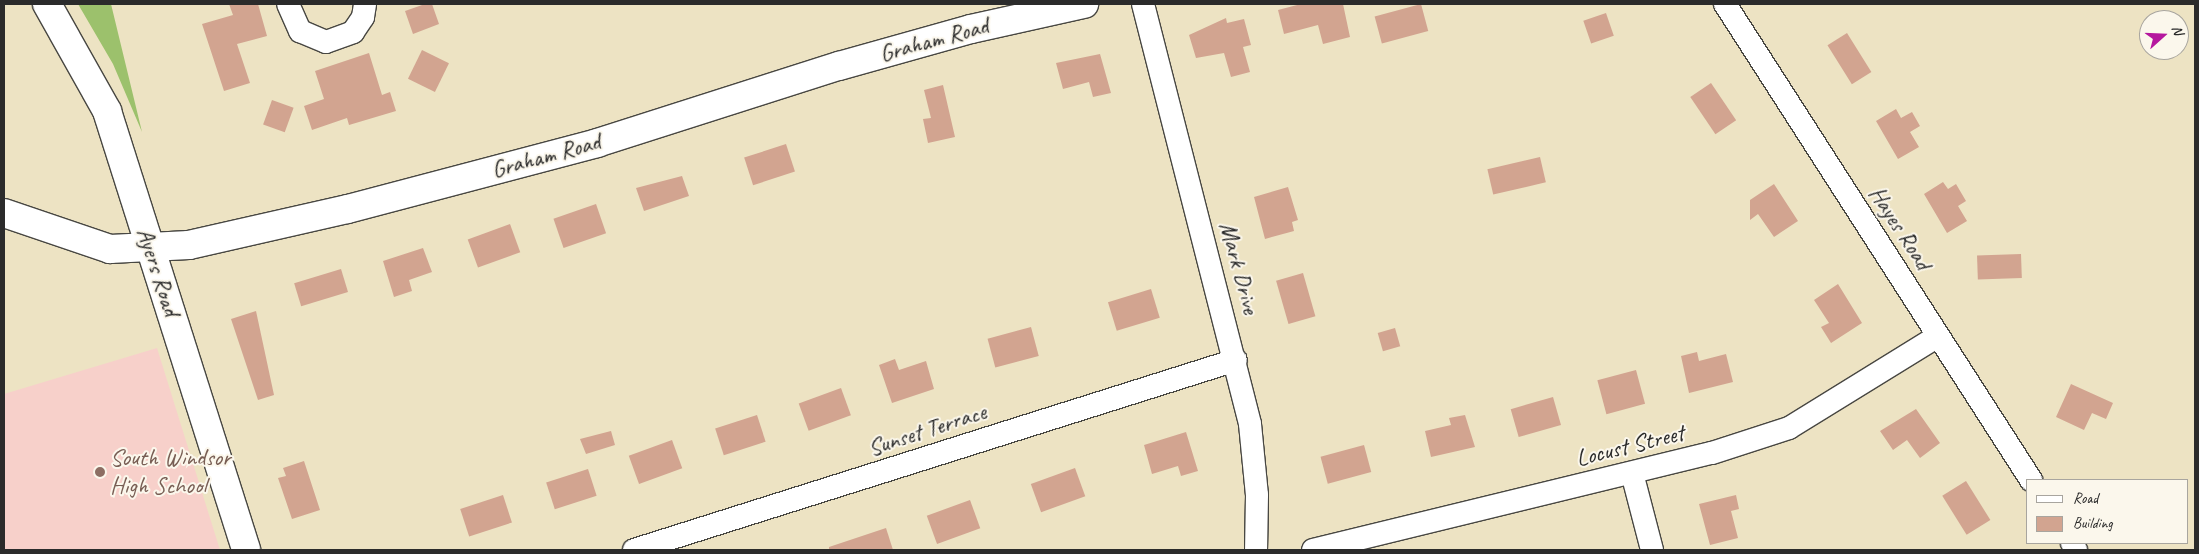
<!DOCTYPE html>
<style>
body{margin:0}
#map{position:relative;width:2199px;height:554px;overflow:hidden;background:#ede3c3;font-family:Caveat,sans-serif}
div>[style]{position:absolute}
.built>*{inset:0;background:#f7d0ca}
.green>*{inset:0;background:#9cc16c}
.building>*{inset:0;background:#d2a490;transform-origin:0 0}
.roads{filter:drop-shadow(1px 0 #484742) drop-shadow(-1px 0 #484742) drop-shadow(0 1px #484742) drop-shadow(0 -1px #484742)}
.street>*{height:22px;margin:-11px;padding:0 11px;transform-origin:11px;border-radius:11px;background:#fff}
.secondary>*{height:28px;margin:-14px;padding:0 14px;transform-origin:14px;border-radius:14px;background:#fff}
.dots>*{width:14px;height:14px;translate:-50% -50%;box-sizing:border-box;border:2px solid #fbf7ec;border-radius:50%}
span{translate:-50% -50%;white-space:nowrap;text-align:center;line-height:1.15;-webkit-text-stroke:4px #fbf7ec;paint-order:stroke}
.street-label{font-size:24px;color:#2b2b2b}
.education-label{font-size:24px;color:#785e54}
.left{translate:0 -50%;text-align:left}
.frame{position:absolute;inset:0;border:5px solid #2b2b2b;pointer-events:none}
.legend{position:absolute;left:2026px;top:479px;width:162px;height:65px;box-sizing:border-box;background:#fbf7ec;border:1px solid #a8a59f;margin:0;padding:6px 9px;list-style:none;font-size:15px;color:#2b2b2b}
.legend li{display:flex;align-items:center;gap:10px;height:25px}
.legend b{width:25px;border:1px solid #a8a59f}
.north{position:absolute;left:2139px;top:10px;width:50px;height:50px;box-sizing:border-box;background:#fbf7ec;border:1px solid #a8a59f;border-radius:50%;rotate:70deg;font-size:14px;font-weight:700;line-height:20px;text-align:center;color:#2b2b2b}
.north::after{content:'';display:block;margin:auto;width:18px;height:22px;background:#b5179e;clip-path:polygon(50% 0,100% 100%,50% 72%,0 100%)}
</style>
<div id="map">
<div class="built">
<i style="clip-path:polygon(157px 348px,220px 550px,4px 550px,4px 394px)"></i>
</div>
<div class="green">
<i style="clip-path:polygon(78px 4px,111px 4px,142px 132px,113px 64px)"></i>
</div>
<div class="building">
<i style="clip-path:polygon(229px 4px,258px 4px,267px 36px,237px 44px,250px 83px,224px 91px,202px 24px,233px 15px)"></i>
<i style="clip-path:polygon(425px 4px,432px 4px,439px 24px,413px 34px,405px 11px)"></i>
<i style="clip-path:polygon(1301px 4px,1343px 4px,1350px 37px,1323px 44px,1318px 25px,1284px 34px,1278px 10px)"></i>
<i style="left:1421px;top:4px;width:28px;height:48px;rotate:75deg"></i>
<i style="left:1606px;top:13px;width:24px;height:24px;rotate:71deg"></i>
<i style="clip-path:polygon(1226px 18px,1227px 23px,1244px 19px,1251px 45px,1243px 47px,1250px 72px,1231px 77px,1224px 53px,1196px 58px,1189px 35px)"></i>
<i style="left:1847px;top:33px;width:46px;height:23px;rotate:58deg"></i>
<i style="left:422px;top:50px;width:30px;height:32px;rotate:26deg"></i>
<i style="clip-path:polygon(369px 53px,382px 95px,390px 92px,396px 111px,349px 125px,347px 118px,312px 130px,304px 106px,324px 99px,315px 71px)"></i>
<i style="clip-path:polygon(1100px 54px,1111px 93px,1093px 97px,1089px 82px,1063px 89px,1056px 63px)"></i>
<i style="left:1711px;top:83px;width:45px;height:25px;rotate:56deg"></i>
<i style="clip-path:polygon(943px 85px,955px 137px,928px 143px,923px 119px,931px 118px,924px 90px)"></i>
<i style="left:272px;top:100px;width:23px;height:26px;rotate:20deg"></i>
<i style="clip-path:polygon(1896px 109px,1901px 118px,1912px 112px,1920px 126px,1910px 132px,1919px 147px,1898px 159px,1876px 121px)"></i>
<i style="left:786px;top:144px;width:29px;height:44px;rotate:72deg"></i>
<i style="left:1540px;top:157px;width:26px;height:54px;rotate:77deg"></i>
<i style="clip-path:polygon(682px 176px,689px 196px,644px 211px,636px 188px)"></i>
<i style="clip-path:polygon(1943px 182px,1948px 189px,1956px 184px,1966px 201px,1958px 206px,1967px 221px,1947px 233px,1924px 194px)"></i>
<i style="clip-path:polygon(1774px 184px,1798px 221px,1774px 237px,1758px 214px,1750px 220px,1750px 200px)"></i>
<i style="clip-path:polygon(1288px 187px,1298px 220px,1292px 222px,1294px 231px,1265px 239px,1254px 197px)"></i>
<i style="left:596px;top:204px;width:31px;height:45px;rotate:71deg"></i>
<i style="left:510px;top:224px;width:30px;height:45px;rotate:70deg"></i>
<i style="clip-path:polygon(423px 248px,432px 272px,409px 280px,412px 291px,394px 297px,383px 261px)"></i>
<i style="left:2021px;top:254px;width:24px;height:44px;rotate:88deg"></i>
<i style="left:341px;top:269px;width:24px;height:49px;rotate:73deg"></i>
<i style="left:1303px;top:273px;width:45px;height:28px;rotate:74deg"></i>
<i style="clip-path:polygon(1838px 284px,1862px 323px,1831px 343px,1821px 327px,1829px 323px,1814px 300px)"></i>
<i style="left:1151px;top:289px;width:30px;height:45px;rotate:73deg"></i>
<i style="clip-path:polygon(256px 311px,274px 395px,258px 400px,231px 319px)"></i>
<i style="left:1031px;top:327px;width:30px;height:45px;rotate:75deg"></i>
<i style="left:1395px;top:328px;width:19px;height:18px;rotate:74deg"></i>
<i style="clip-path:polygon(1697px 352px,1699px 361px,1726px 354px,1733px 382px,1689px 393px,1681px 356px)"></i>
<i style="clip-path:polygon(895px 359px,899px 370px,926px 361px,934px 389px,892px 403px,879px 365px)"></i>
<i style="left:1636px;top:370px;width:35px;height:40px;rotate:75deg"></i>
<i style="clip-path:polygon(2071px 384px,2113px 403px,2106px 419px,2092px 413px,2084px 430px,2056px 417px)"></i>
<i style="left:841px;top:388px;width:29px;height:45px;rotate:70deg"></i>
<i style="left:1553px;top:397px;width:29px;height:44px;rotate:74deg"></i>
<i style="clip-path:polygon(1916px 409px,1940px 443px,1920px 458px,1907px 440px,1893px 450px,1880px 431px)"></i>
<i style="left:757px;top:415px;width:28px;height:44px;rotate:72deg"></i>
<i style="clip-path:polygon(1465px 415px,1475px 447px,1431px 457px,1425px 431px,1451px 425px,1449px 418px)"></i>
<i style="clip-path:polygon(611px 431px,615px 445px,586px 454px,580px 439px)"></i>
<i style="clip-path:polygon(1186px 432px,1198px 471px,1181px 476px,1178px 466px,1152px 474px,1144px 445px)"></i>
<i style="left:672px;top:440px;width:30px;height:46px;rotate:70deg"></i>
<i style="left:1364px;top:445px;width:28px;height:45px;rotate:75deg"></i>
<i style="clip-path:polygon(304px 461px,320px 510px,292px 519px,278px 478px,286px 476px,283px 468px)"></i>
<i style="left:1075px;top:468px;width:30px;height:47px;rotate:70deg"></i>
<i style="left:588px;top:469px;width:28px;height:44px;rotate:72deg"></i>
<i style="left:1966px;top:481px;width:46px;height:28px;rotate:58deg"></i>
<i style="left:503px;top:495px;width:29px;height:45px;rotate:72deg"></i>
<i style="clip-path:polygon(1736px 495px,1739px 509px,1731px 511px,1738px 538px,1710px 545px,1699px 504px)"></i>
<i style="left:970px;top:500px;width:30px;height:46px;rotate:70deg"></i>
<i style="clip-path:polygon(886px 528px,893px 550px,829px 550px,829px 547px)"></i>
</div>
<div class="roads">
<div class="street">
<i style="left:288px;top:4px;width:30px;rotate:66deg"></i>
<i style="left:300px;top:31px;width:28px;rotate:23deg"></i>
<i style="left:326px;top:42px;width:29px;rotate:-20deg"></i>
<i style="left:353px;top:32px;width:18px;rotate:-56deg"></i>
<i style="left:363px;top:17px;width:13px;rotate:-81deg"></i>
<i style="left:1143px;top:4px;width:433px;rotate:75.7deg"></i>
<i style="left:1250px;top:424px;width:71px;rotate:84.4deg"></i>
<i style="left:1257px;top:495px;width:55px;rotate:91deg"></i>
<i style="left:1725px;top:4px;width:566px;rotate:57.26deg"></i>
<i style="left:1632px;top:473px;width:80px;rotate:75.4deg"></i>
<i style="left:2072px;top:543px;width:8px;rotate:60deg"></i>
<i style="left:634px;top:550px;width:631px;rotate:-17.52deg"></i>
<i style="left:1313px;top:550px;width:411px;rotate:-13.7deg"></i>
<i style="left:1712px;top:453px;width:81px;rotate:-18deg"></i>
<i style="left:1789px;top:428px;width:175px;rotate:-31.7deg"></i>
</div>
<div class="secondary">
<i style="left:47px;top:4px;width:123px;rotate:60.7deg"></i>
<i style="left:107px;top:111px;width:460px;rotate:72.4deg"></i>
<i style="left:4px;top:213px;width:112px;rotate:18.8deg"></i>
<i style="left:110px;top:249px;width:79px;rotate:-2.9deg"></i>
<i style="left:189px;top:245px;width:163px;rotate:-12.8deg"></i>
<i style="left:348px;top:209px;width:258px;rotate:-14.8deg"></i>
<i style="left:597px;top:143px;width:254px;rotate:-17.7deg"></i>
<i style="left:839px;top:66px;width:137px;rotate:-15.7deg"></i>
<i style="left:971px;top:29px;width:116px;rotate:-12.5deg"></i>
</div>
</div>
<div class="dots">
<i style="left:100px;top:472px;background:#8d6e63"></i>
</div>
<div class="street-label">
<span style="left:934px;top:40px;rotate:-15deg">Graham Road</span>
<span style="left:546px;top:156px;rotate:-15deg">Graham Road</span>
<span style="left:1900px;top:228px;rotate:57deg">Hayes Road</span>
<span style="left:1239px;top:268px;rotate:75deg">Mark Drive</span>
<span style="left:158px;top:272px;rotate:72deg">Ayers Road</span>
<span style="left:927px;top:430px;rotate:-18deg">Sunset Terrace</span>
<span style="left:1630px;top:446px;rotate:-14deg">Locust Street</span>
</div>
<div class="education-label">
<span class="left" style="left:110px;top:472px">South Windsor<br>High School</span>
</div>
<div class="frame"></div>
<ul class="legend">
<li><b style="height:6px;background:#fff"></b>Road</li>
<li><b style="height:14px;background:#d2a490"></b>Building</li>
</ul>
<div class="north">N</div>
</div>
